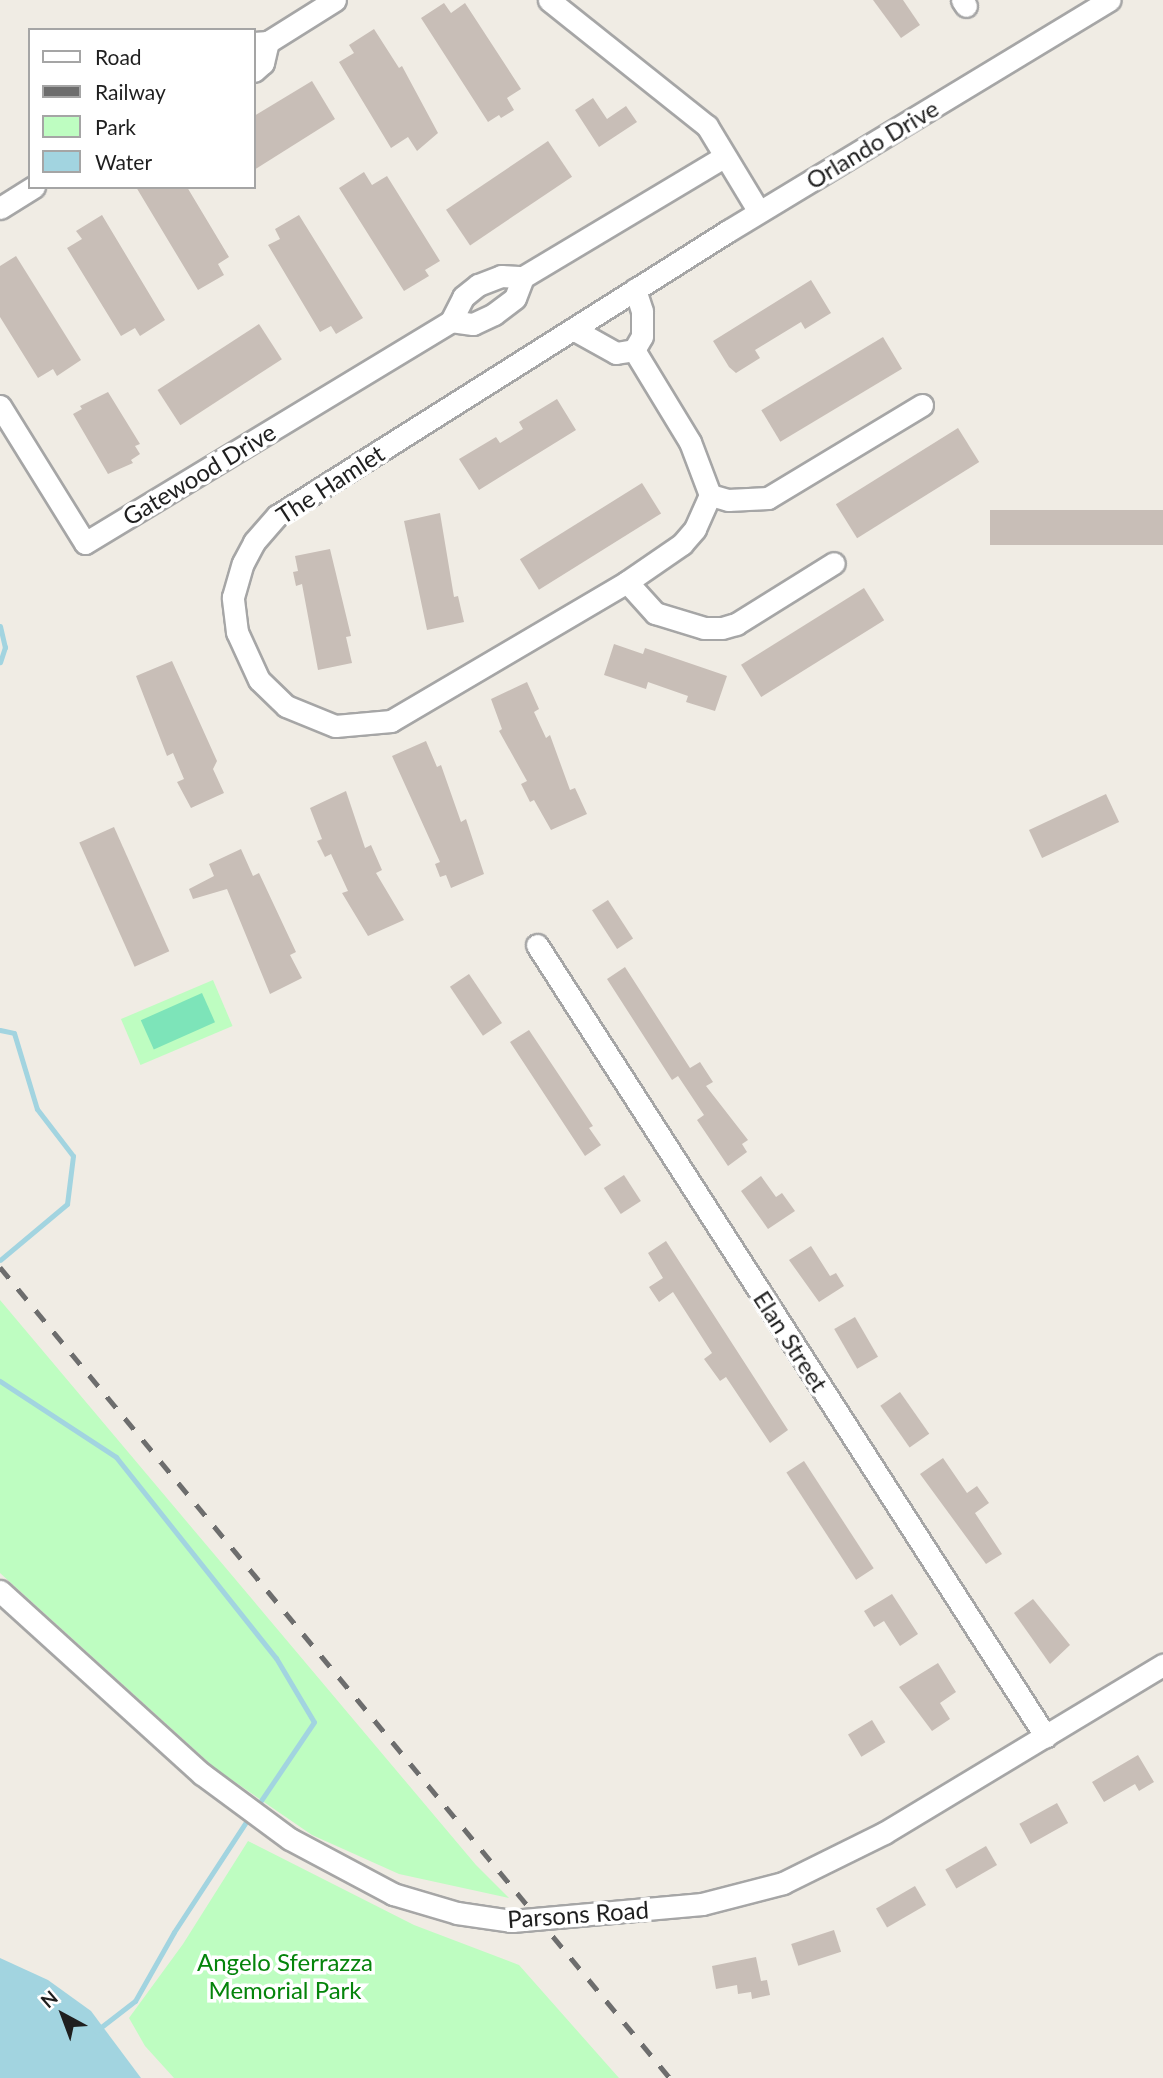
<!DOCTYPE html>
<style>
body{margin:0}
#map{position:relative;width:1163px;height:2078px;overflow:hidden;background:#f0ece4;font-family:Lato,sans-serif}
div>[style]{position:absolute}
.park>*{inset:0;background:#befdc1;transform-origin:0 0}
.pitch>*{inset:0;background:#7de4b9;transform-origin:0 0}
.water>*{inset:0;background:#a2d4e0}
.stream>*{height:5px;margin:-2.5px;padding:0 2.5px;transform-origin:2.5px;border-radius:2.5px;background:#a2d4e0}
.building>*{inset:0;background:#c8beb7;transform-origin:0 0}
.roads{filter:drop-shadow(2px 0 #a6a6a6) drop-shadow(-2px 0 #a6a6a6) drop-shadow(0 2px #a6a6a6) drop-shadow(0 -2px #a6a6a6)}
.minor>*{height:21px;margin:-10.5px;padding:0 10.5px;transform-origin:10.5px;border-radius:10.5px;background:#fff}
.rail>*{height:5px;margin-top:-2.5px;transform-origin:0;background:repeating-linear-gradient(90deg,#6d6d6d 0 14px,transparent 0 28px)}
span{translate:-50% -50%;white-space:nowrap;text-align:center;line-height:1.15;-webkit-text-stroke:7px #fff;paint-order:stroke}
.street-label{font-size:24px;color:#1f1f1f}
.park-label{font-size:24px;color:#05840b}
.legend{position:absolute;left:28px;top:28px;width:228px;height:161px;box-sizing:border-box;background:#fff;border:2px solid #a5a5a5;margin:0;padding:9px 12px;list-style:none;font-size:21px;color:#1f1f1f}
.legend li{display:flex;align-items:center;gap:14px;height:35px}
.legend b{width:35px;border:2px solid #a5a5a5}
.north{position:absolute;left:28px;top:1980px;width:70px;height:70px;-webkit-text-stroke:5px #fff;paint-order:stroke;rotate:319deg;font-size:19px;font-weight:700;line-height:28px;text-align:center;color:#1f1f1f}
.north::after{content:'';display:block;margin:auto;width:24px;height:32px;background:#1f1f1f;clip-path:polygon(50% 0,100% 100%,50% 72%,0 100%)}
</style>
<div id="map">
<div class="park">
<i style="left:213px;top:980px;width:50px;height:100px;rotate:67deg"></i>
<i style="clip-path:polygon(0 1300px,476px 1865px,509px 1898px,399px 1874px,312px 1835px,216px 1769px,0 1573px)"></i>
<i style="clip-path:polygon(248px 1841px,414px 1925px,519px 1965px,619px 2078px,174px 2078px,145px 2046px,129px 2018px,183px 1944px)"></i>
</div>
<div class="pitch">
<i style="left:202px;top:993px;width:32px;height:67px;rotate:66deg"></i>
</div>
<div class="water">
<i style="clip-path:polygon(0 1958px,48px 1980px,91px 2011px,141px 2078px,0 2078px)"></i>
</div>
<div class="stream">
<i style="left:0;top:626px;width:22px;rotate:77deg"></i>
<i style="left:5px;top:647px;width:16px;rotate:108deg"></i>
<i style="left:0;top:1030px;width:14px;rotate:12deg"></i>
<i style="left:14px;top:1033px;width:79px;rotate:73.2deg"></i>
<i style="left:37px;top:1109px;width:59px;rotate:52.5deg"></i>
<i style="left:73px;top:1156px;width:48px;rotate:97.1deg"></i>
<i style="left:67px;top:1204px;width:87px;rotate:140.1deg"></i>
<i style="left:0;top:1381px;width:139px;rotate:33.2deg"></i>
<i style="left:116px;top:1457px;width:257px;rotate:51.5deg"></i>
<i style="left:276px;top:1658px;width:74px;rotate:59.3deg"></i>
<i style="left:314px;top:1722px;width:104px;rotate:124deg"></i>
<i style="left:96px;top:2031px;width:49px;rotate:-37.6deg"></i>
<i style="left:135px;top:2001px;width:79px;rotate:-60.5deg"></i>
<i style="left:174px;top:1932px;width:139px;rotate:-56.8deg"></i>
</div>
<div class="building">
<i style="clip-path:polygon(873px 0,903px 0,920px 25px,901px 38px)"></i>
<i style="clip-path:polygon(444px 3px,451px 13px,465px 3px,521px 89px,507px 98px,514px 110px,501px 118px,499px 115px,488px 122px,421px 18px)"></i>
<i style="clip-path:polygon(374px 29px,399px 68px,402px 66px,438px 133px,417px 151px,408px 137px,391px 148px,339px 62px,354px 53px,349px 45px)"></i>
<i style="clip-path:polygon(312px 81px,335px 119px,254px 170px,254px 116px)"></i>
<i style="clip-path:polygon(593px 98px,607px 119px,626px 106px,637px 122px,599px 147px,575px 110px)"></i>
<i style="left:548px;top:141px;width:43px;height:123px;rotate:56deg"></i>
<i style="clip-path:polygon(364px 172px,372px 185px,387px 176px,440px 261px,425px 270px,429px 276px,404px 291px,339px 188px)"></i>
<i style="clip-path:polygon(136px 187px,187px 187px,229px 257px,218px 264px,224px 275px,198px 290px)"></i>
<i style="clip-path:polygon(102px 215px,165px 320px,140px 336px,135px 328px,121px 336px,67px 248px,82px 239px,76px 231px)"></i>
<i style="clip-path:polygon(299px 215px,363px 318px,336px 334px,331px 326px,320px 332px,268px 245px,280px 239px,275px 229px)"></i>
<i style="clip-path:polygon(16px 256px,81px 360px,57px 376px,53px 369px,38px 378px,0 317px,0 266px)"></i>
<i style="clip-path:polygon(811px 280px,831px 313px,805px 329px,801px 322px,755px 350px,760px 358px,736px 373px,729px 367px,713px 341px)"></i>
<i style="left:259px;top:324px;width:42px;height:121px;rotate:57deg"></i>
<i style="left:883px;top:337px;width:37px;height:142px;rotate:59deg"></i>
<i style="clip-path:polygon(108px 392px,140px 444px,135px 446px,140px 454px,131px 460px,133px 463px,108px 474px,73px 414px,82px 409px,80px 406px)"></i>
<i style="clip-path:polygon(557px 399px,576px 430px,479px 490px,459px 459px,496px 437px,500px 443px,523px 429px,519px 422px)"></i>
<i style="left:958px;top:428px;width:40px;height:144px;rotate:58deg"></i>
<i style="left:642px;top:483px;width:36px;height:144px;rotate:58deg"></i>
<i style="left:1163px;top:510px;width:35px;height:173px;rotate:90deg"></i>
<i style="clip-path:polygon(440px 513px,454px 597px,458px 596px,464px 622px,427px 630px,404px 521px)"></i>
<i style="clip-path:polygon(330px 549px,351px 636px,346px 637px,352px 663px,318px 670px,302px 584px,296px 586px,293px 572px,298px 571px,295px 556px)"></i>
<i style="left:864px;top:588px;width:38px;height:145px;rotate:58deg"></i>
<i style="clip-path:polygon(614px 644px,643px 654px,645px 648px,727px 676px,715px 711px,686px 702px,688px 696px,648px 682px,646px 689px,604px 675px)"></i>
<i style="clip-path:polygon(172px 661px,217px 761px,213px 769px,224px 793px,191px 808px,177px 782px,184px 779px,173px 753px,167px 756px,136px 676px)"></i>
<i style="clip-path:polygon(527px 682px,539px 709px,534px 712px,546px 738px,550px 735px,570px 790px,575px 788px,587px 814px,551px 830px,534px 800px,530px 802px,521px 784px,527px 781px,499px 731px,502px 729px,491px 699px)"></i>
<i style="clip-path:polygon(426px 741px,437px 767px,441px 765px,461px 822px,466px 819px,484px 874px,451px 888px,446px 875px,440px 877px,435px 864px,440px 862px,392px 756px)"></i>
<i style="clip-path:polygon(346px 791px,365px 848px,371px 845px,382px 870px,376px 873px,404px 920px,368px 936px,342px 893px,348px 891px,331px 854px,325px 857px,317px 841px,322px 839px,310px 808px)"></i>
<i style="left:1106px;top:794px;width:31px;height:85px;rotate:65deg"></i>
<i style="left:114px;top:827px;width:136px;height:38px;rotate:66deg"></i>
<i style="clip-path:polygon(241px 849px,253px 876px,259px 873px,296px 952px,290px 955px,302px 978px,270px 994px,227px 889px,193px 899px,189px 889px,214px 876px,209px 864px)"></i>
<i style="left:608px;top:900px;width:46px;height:19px;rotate:57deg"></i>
<i style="clip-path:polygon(625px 967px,690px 1068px,700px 1062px,713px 1082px,706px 1086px,748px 1140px,742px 1144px,747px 1152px,728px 1166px,697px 1120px,704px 1115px,678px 1076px,672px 1080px,607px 979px)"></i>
<i style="left:469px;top:974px;width:59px;height:23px;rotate:56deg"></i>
<i style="clip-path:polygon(529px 1030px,593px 1126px,589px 1128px,601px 1145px,585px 1156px,510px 1042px)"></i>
<i style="left:624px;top:1175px;width:31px;height:24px;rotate:57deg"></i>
<i style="clip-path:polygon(761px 1176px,776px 1197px,782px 1193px,795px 1211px,768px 1229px,741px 1191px)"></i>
<i style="clip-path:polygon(666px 1241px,788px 1430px,770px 1443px,726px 1377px,720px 1381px,704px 1359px,712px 1353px,673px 1292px,659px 1302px,649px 1287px,663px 1278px,648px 1253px)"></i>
<i style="clip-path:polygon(811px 1246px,830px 1276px,836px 1273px,844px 1286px,819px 1302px,789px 1260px)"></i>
<i style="left:855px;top:1317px;width:46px;height:24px;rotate:60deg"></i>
<i style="left:900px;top:1392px;width:51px;height:24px;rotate:55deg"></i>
<i style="clip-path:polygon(943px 1458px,967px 1493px,977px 1486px,989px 1503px,975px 1513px,1002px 1554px,986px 1564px,920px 1474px)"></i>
<i style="left:804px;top:1461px;width:128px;height:21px;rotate:57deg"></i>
<i style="clip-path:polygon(892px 1594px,918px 1634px,900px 1646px,884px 1621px,874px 1627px,864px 1611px)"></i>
<i style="clip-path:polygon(1033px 1599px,1070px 1645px,1050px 1664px,1014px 1613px)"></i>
<i style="clip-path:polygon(938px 1663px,956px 1692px,940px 1703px,950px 1719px,932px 1731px,899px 1687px)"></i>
<i style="left:872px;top:1720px;width:26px;height:28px;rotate:59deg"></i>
<i style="clip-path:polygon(1138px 1755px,1154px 1782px,1139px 1791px,1135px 1784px,1104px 1802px,1092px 1782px)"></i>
<i style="left:1057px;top:1803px;width:23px;height:43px;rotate:61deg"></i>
<i style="left:986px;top:1846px;width:22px;height:47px;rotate:60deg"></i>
<i style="left:915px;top:1886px;width:22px;height:45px;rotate:60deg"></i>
<i style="left:834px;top:1930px;width:23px;height:45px;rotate:72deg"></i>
<i style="clip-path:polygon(756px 1957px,761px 1981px,767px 1980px,770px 1995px,752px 1999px,751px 1992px,738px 1994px,737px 1985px,716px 1989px,712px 1966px)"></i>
</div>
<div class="roads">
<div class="minor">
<i style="left:549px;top:0;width:202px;rotate:38.6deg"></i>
<i style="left:707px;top:126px;width:100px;rotate:58.8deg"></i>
<i style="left:962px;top:0;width:7px;rotate:56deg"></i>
<i style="left:254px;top:43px;width:14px;rotate:-4deg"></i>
<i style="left:268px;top:42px;width:79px;rotate:-32.1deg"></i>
<i style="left:254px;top:71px;width:12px;rotate:-42deg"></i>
<i style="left:263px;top:63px;width:22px;rotate:-77deg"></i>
<i style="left:0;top:208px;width:40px;rotate:-32deg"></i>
<i style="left:451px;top:321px;width:22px;rotate:8deg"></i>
<i style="left:473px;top:324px;width:23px;rotate:-25deg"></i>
<i style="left:494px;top:314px;width:26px;rotate:-37deg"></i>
<i style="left:515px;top:298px;width:22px;rotate:-69deg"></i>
<i style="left:573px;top:329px;width:49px;rotate:29.2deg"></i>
<i style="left:616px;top:353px;width:18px;rotate:-9deg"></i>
<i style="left:634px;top:350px;width:108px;rotate:58.7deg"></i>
<i style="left:690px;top:442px;width:57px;rotate:69.3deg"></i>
<i style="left:634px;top:350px;width:16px;rotate:-60deg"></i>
<i style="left:642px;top:336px;width:25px;rotate:-90deg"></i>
<i style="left:642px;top:311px;width:23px;rotate:-108deg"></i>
<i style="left:922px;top:405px;width:180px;rotate:148.9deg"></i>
<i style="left:768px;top:498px;width:40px;rotate:177.1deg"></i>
<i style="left:728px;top:500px;width:19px;rotate:-164deg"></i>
<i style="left:710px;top:495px;width:37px;rotate:114deg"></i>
<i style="left:695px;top:529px;width:20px;rotate:131deg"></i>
<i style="left:682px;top:544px;width:67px;rotate:145.4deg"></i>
<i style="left:627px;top:582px;width:274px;rotate:149.5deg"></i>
<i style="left:391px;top:721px;width:56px;rotate:174.9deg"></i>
<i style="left:335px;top:726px;width:53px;rotate:-157.8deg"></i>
<i style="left:286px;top:706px;width:37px;rotate:-136deg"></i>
<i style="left:259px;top:680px;width:53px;rotate:-114.6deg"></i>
<i style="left:237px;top:632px;width:35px;rotate:-97deg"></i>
<i style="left:233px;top:597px;width:35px;rotate:-74deg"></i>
<i style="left:243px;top:563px;width:24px;rotate:-62deg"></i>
<i style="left:254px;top:542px;width:35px;rotate:-49deg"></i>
<i style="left:277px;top:516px;width:534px;rotate:-32.29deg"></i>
<i style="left:728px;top:231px;width:446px;rotate:-31.2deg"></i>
<i style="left:0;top:406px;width:161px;rotate:58.2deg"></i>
<i style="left:85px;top:543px;width:428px;rotate:-31.2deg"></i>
<i style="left:451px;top:321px;width:27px;rotate:-63deg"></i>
<i style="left:463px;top:297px;width:19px;rotate:-39deg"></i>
<i style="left:478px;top:285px;width:25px;rotate:-21deg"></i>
<i style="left:501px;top:276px;width:22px;rotate:3deg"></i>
<i style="left:523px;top:277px;width:235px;rotate:-30.9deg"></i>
<i style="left:627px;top:582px;width:42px;rotate:47.9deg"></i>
<i style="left:655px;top:613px;width:51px;rotate:17deg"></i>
<i style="left:704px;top:628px;width:18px"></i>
<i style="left:722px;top:628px;width:15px;rotate:-16deg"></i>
<i style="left:736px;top:624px;width:115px;rotate:-31.9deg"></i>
<i style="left:537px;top:945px;width:941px;rotate:57.27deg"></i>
<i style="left:0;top:1591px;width:273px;rotate:42.2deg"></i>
<i style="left:202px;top:1774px;width:109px;rotate:36.5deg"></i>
<i style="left:290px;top:1839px;width:117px;rotate:28.1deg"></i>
<i style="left:393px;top:1894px;width:67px;rotate:16.5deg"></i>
<i style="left:457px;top:1913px;width:56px;rotate:8.3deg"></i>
<i style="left:512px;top:1921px;width:191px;rotate:-5.1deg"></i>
<i style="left:702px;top:1904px;width:84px;rotate:-14.5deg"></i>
<i style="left:783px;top:1883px;width:113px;rotate:-26.3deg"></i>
<i style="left:884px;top:1833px;width:326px;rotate:-31.1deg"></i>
</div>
</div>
<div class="rail">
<i style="left:0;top:1267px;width:1052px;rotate:50.44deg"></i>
</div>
<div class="street-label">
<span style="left:872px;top:144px;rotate:-31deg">Orlando Drive</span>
<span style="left:199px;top:474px;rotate:-31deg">Gatewood Drive</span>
<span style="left:330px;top:484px;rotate:-33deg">The Hamlet</span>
<span style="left:791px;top:1341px;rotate:57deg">Elan Street</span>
<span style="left:578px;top:1914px;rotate:-4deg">Parsons Road</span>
</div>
<div class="park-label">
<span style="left:285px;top:1976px">Angelo Sferrazza<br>Memorial Park</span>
</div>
<ul class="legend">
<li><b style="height:9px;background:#fff"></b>Road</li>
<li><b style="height:9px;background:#6d6d6d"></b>Railway</li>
<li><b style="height:19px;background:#befdc1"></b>Park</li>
<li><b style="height:19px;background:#a2d4e0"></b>Water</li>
</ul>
<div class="north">N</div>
</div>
